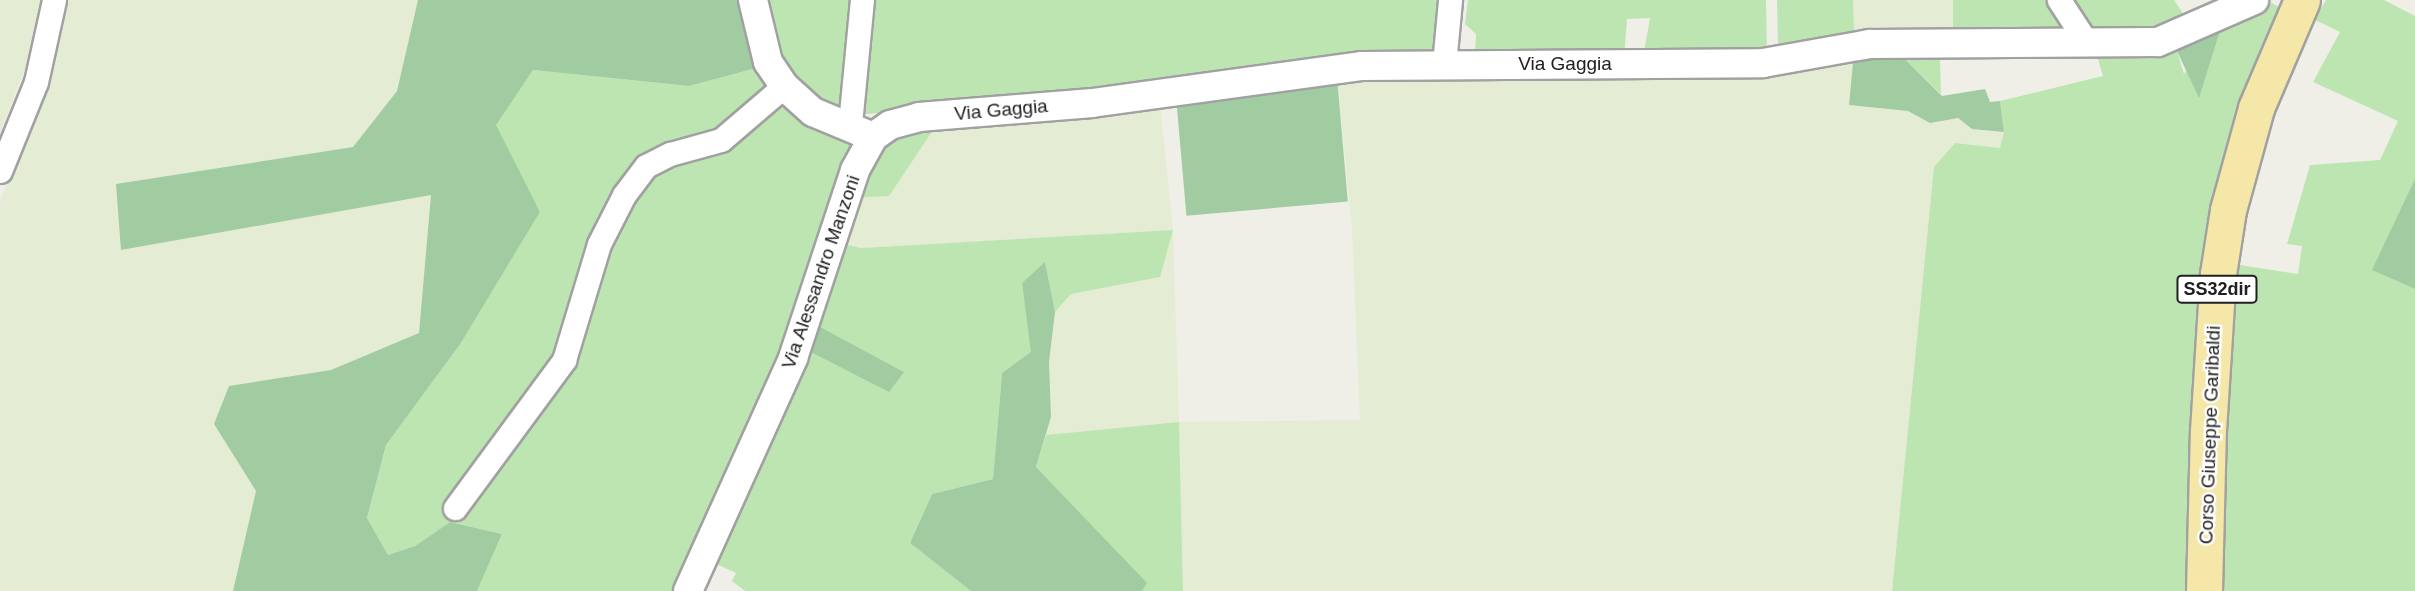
<!DOCTYPE html>
<style>
body{margin:0}
#map{position:relative;width:2415px;height:591px;overflow:hidden;background:#f0efe7;font-family:Helvetica,sans-serif}
div>[style]{position:absolute}
.farmland>*{inset:0;background:#e4ecd4;transform-origin:0 0}
.grass>*{inset:0;background:#bde5b2}
.forest>*{inset:0;background:#a1cba0;transform-origin:0 0}
.roads{filter:drop-shadow(2px 0 #a1a1a1) drop-shadow(-2px 0 #a1a1a1) drop-shadow(0 2px #a1a1a1) drop-shadow(0 -2px #a1a1a1)}
.minor>*{height:23px;margin:-11.5px;padding:0 11.5px;transform-origin:11.5px;border-radius:11.5px;background:#fff}
.tertiary>*{height:28px;margin:-14px;padding:0 14px;transform-origin:14px;border-radius:14px;background:#fff}
.primary>*{height:35px;margin:-17.5px;padding:0 17.5px;transform-origin:17.5px;border-radius:17.5px;background:#f4e7a8}
span{translate:-50% -50%;white-space:nowrap;text-align:center;line-height:1.15;-webkit-text-stroke:5px #fff;paint-order:stroke}
.shield-label span{padding:2px 5px;background:#fff;border:2px solid;border-radius:5px;-webkit-text-stroke-width:0}
.shield-label{font-size:18px;color:#202020;font-weight:700}
.street-label{font-size:19px;color:#202020}
</style>
<div id="map">
<div class="farmland">
<i style="clip-path:polygon(0 0,42px 0,42px 25px,0 133px)"></i>
<i style="clip-path:polygon(61px 0,418px 0,397px 91px,353px 147px,116px 184px,122px 250px,431px 194px,419px 333px,331px 370px,229px 386px,214px 424px,256px 491px,233px 591px,0 591px,0 202px,52px 60px)"></i>
<i style="left:1853px;top:0;width:100px;height:34px"></i>
<i style="clip-path:polygon(1854px 52px,1849px 105px,1908px 111px,1930px 123px,1958px 118px,1972px 129px,2004px 132px,2000px 148px,1955px 143px,1934px 168px,1892px 591px,1183px 591px,1179px 422px,1046px 435px,1051px 417px,1049px 362px,1055px 312px,1071px 294px,1159px 277px,1172px 230px,861px 248px,836px 242px,852px 198px,937px 124px,1160px 104px,1173px 230px,1179px 422px,1360px 420px,1352px 229px,1337px 78px)"></i>
</div>
<div class="grass">
<i style="clip-path:polygon(758px 0,1440px 0,1435px 56px,859px 115px,824px 106px,777px 62px)"></i>
<i style="clip-path:polygon(1468px 0,1766px 0,1767px 49px,1644px 52px,1650px 18px,1627px 19px,1624px 58px,1475px 54px,1476px 34px,1465px 24px)"></i>
<i style="clip-path:polygon(1777px 0,1853px 0,1854px 34px,1778px 48px)"></i>
<i style="clip-path:polygon(1953px 0,2051px 0,2067px 28px,2061px 34px,1953px 32px)"></i>
<i style="clip-path:polygon(2069px 0,2174px 0,2190px 24px,2168px 32px,2095px 33px)"></i>
<i style="clip-path:polygon(2326px 0,2384px 0,2415px 16px,2415px 180px,2373px 270px,2415px 289px,2415px 591px,2223px 591px,2221px 364px,2233px 264px,2298px 274px,2302px 246px,2287px 244px,2310px 165px,2380px 160px,2398px 121px,2313px 82px,2340px 32px,2315px 20px)"></i>
<i style="clip-path:polygon(2268px 1px,2283px 9px,2248px 85px,2194px 591px,1892px 591px,1934px 167px,1955px 143px,2000px 148px,2004px 132px,2000px 101px,2103px 76px,2096px 53px,2144px 58px,2177px 51px,2184px 74px,2222px 24px)"></i>
<i style="clip-path:polygon(1993px 49px,1940px 60px,1941px 94px,1899px 53px)"></i>
<i style="clip-path:polygon(764px 66px,780px 86px,718px 137px,644px 165px,622px 195px,597px 244px,561px 358px,455px 505px,457px 511px,565px 363px,594px 285px,602px 246px,627px 196px,648px 169px,672px 157px,724px 142px,784px 93px,811px 117px,850px 130px,850px 159px,838px 186px,790px 352px,681px 591px,477px 591px,502px 534px,450px 522px,415px 546px,388px 555px,367px 518px,386px 445px,461px 343px,540px 212px,495px 125px,533px 70px,689px 86px)"></i>
<i style="clip-path:polygon(937px 124px,889px 196px,852px 198px,872px 160px,887px 143px)"></i>
<i style="clip-path:polygon(1173px 230px,1160px 277px,1071px 294px,1055px 312px,1045px 263px,1022px 283px,1032px 352px,1002px 373px,993px 479px,932px 494px,910px 543px,971px 591px,745px 591px,732px 581px,736px 573px,710px 561px,805px 349px,904px 372px,813px 323px,836px 242px,861px 248px)"></i>
<i style="clip-path:polygon(1179px 422px,1183px 591px,1142px 591px,1146px 583px,1036px 467px,1046px 435px)"></i>
</div>
<div class="forest">
<i style="clip-path:polygon(418px 0,749px 0,764px 66px,689px 86px,533px 70px,496px 125px,540px 212px,461px 343px,386px 445px,367px 518px,388px 555px,415px 546px,450px 522px,502px 534px,477px 591px,233px 591px,256px 491px,214px 424px,229px 386px,331px 370px,419px 333px,431px 195px,121px 250px,116px 184px,353px 147px,397px 91px)"></i>
<i style="clip-path:polygon(2222px 24px,2199px 98px,2177px 51px)"></i>
<i style="clip-path:polygon(1854px 52px,1899px 53px,1942px 96px,1985px 89px,1990px 102px,2000px 101px,2004px 132px,1972px 129px,1958px 118px,1930px 123px,1908px 111px,1849px 105px)"></i>
<i style="left:1337px;top:78px;width:124px;height:162px;rotate:85deg"></i>
<i style="clip-path:polygon(2415px 179px,2415px 289px,2372px 270px)"></i>
<i style="clip-path:polygon(1045px 262px,1055px 312px,1049px 362px,1051px 417px,1036px 467px,1147px 583px,1142px 591px,971px 591px,910px 543px,932px 494px,993px 479px,1002px 373px,1031px 352px,1022px 283px)"></i>
<i style="clip-path:polygon(813px 323px,904px 372px,889px 392px,805px 349px)"></i>
</div>
<div class="roads">
<div class="minor">
<i style="left:2059px;top:0;width:51px;rotate:56.9deg"></i>
<i style="left:1444px;top:64px;width:64px;rotate:-84.6deg"></i>
<i style="left:850px;top:124px;width:125px;rotate:-84.5deg"></i>
<i style="left:0;top:171px;width:96px;rotate:-68deg"></i>
<i style="left:36px;top:82px;width:84px;rotate:-77.6deg"></i>
<i style="left:455px;top:508px;width:184px;rotate:-53.6deg"></i>
<i style="left:564px;top:360px;width:121px;rotate:-73.2deg"></i>
<i style="left:599px;top:244px;width:55px;rotate:-63deg"></i>
<i style="left:624px;top:195px;width:36px;rotate:-53deg"></i>
<i style="left:646px;top:166px;width:27px;rotate:-27deg"></i>
<i style="left:670px;top:154px;width:53px;rotate:-15.4deg"></i>
<i style="left:721px;top:140px;width:83px;rotate:-40.6deg"></i>
</div>
<div class="tertiary">
<i style="left:753px;top:0;width:64px;rotate:76.4deg"></i>
<i style="left:768px;top:62px;width:29px;rotate:56deg"></i>
<i style="left:784px;top:86px;width:39px;rotate:42deg"></i>
<i style="left:813px;top:112px;width:65px;rotate:22.6deg"></i>
<i style="left:688px;top:591px;width:256px;rotate:-65.7deg"></i>
<i style="left:793px;top:358px;width:198px;rotate:-71.7deg"></i>
<i style="left:855px;top:170px;width:38px;rotate:-61deg"></i>
<i style="left:873px;top:137px;width:21px;rotate:-35deg"></i>
<i style="left:890px;top:125px;width:30px;rotate:-15deg"></i>
<i style="left:919px;top:117px;width:174px;rotate:-4.6deg"></i>
<i style="left:1092px;top:103px;width:273px;rotate:-7.8deg"></i>
<i style="left:1362px;top:66px;width:401px;rotate:-0.4deg"></i>
<i style="left:1763px;top:63px;width:109px;rotate:-10.1deg"></i>
<i style="left:1870px;top:44px;width:288px;rotate:-0.4deg"></i>
<i style="left:2158px;top:42px;width:105px;rotate:-23.6deg"></i>
</div>
<div class="primary">
<i style="left:2204px;top:591px;width:160px;rotate:-88.6deg"></i>
<i style="left:2208px;top:431px;width:157px;rotate:-86.4deg"></i>
<i style="left:2218px;top:274px;width:65px;rotate:-81.1deg"></i>
<i style="left:2228px;top:210px;width:106px;rotate:-74.6deg"></i>
<i style="left:2256px;top:108px;width:117px;rotate:-66.9deg"></i>
</div>
</div>
<div class="shield-label">
<span style="left:2217px;top:289px">SS32dir</span>
</div>
<div class="street-label">
<span style="left:1565px;top:64px">Via Gaggia</span>
<span style="left:1001px;top:110px;rotate:-5deg">Via Gaggia</span>
<span style="left:821px;top:272px;rotate:-71deg">Via Alessandro Manzoni</span>
<span style="left:2210px;top:435px;rotate:-88deg">Corso Giuseppe Garibaldi</span>
</div>
</div>
